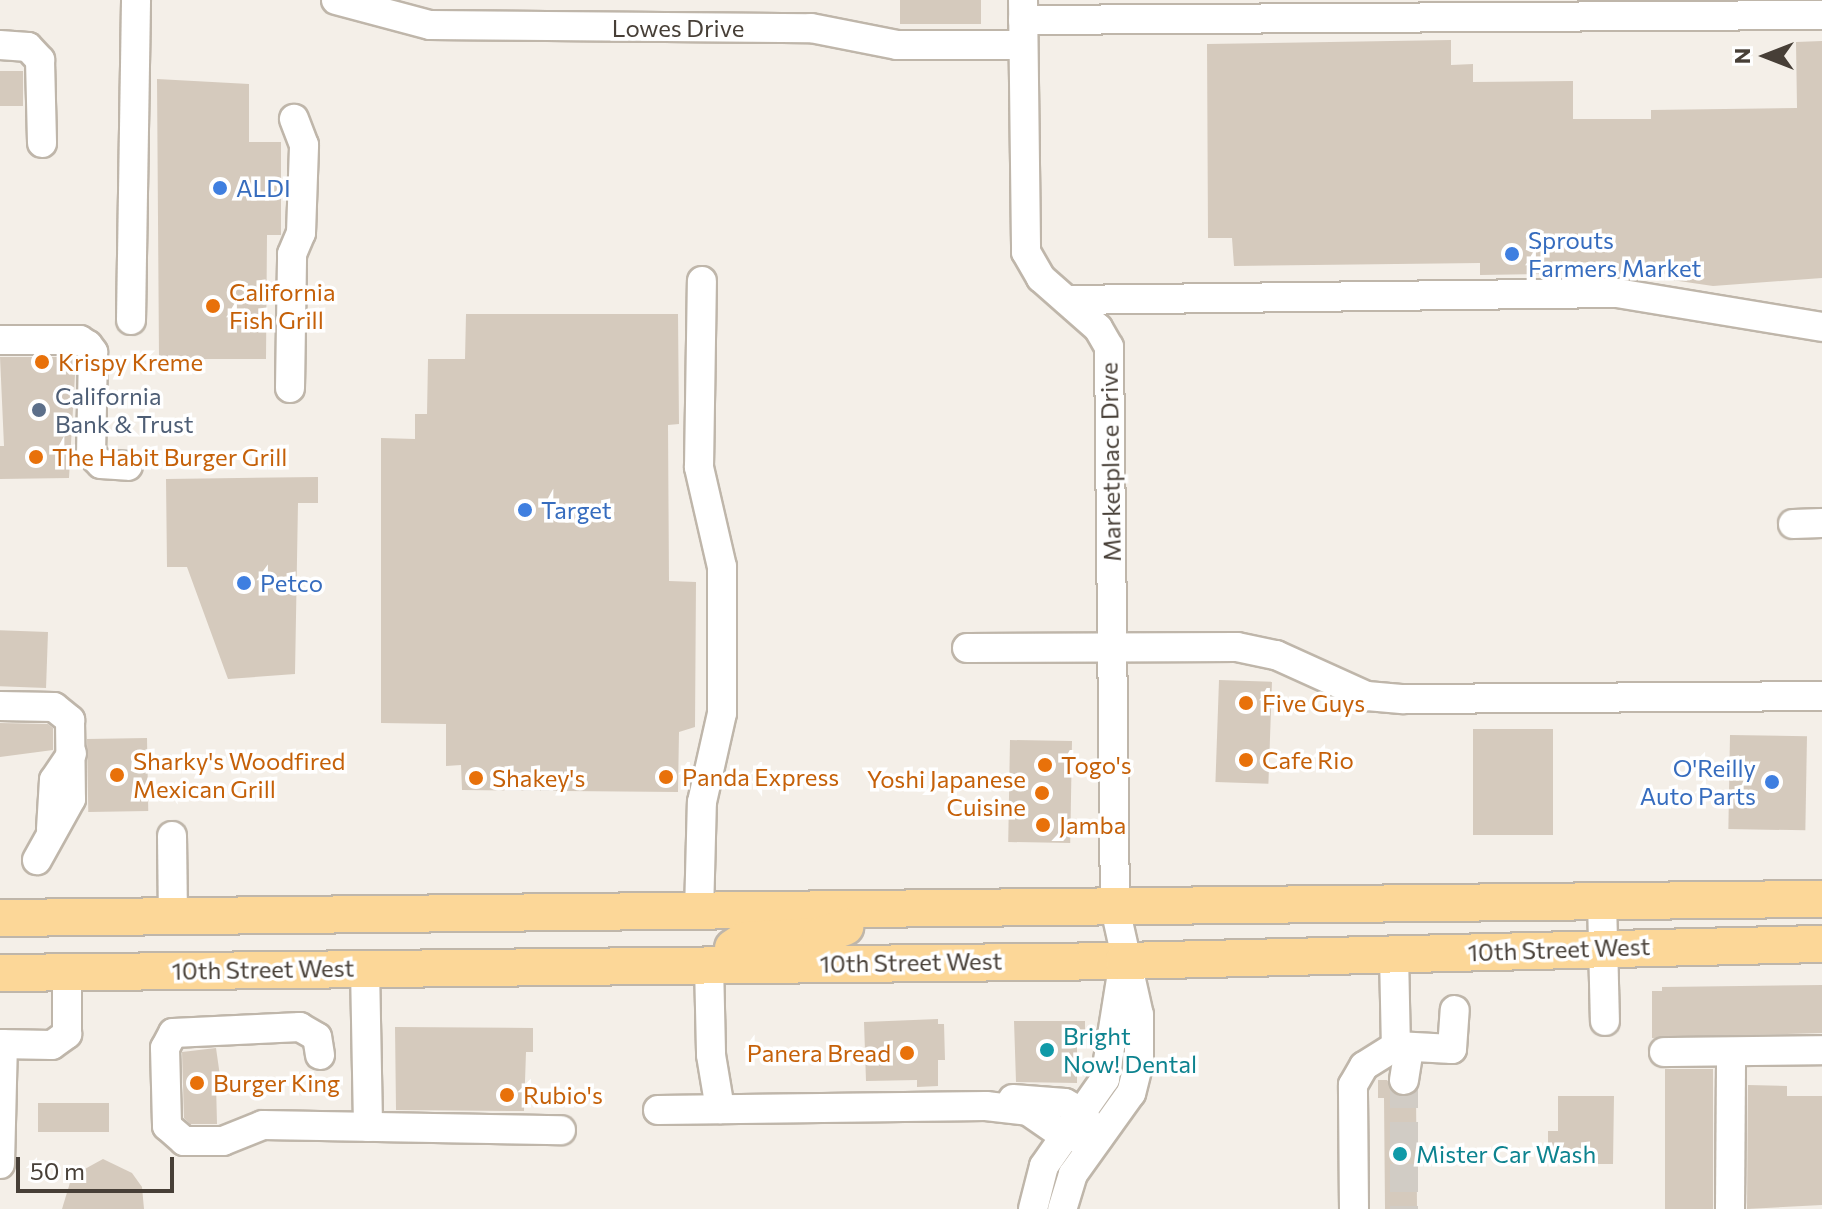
<!DOCTYPE html>
<style>
body{margin:0}
#map{position:relative;width:1822px;height:1209px;overflow:hidden;background:#f4efe8;font-family:Commissioner,sans-serif}
div>[style]{position:absolute}
.building>*{inset:0;background:#d5cabd;transform-origin:0 0}
.minor-tunnel>*{height:28px;margin-top:-14px;transform-origin:0;background:repeating-linear-gradient(90deg,#d1ccc5 0 28px,transparent 0 42px)}
.roads{filter:drop-shadow(2px 0 #bfb6aa) drop-shadow(-2px 0 #bfb6aa) drop-shadow(0 2px #bfb6aa) drop-shadow(0 -2px #bfb6aa)}
.minor>*{height:28px;margin:-14px;padding:0 14px;transform-origin:14px;border-radius:14px;background:#fff}
.major>*{height:36px;margin:-18px;padding:0 18px;transform-origin:18px;border-radius:18px;background:#fcd798}
.dots>*{width:22px;height:22px;translate:-50% -50%;box-sizing:border-box;border:4px solid #fff;border-radius:50%}
span{translate:-50% -50%;white-space:nowrap;text-align:center;line-height:1.15;-webkit-text-stroke:7px #fff;paint-order:stroke}
.street-label{font-size:24px;color:#473f37}
.shop-label{font-size:24px;color:#366cbe}
.left{translate:0 -50%;text-align:left}
.right{translate:-100% -50%;text-align:right}
.food-label{font-size:24px;color:#c56008}
.service-label{font-size:24px;color:#4e5e75}
.culture-label{font-size:24px;color:#0d838f}
.north{position:absolute;left:1726px;top:16px;width:80px;height:80px;-webkit-text-stroke:6px #fff;paint-order:stroke;rotate:270deg;font-size:22px;font-weight:700;line-height:32px;text-align:center;color:#473f37}
.north::after{content:'';display:block;margin:auto;width:28px;height:36px;background:#473f37;clip-path:polygon(50% 0,100% 100%,50% 72%,0 100%)}
.scale{position:absolute;left:16px;top:1157px;width:158px;height:36px;box-sizing:border-box;border:4px solid #473f37;border-top:0;padding-left:10px;font-size:24px;line-height:28px;white-space:nowrap;color:#473f37;-webkit-text-stroke:6px #fff;paint-order:stroke}
</style>
<div id="map">
<div class="building">
<i style="left:900px;top:0;width:81px;height:24px"></i>
<i style="clip-path:polygon(1451px 40px,1451px 65px,1473px 64px,1473px 82px,1573px 81px,1573px 119px,1651px 119px,1651px 110px,1797px 108px,1796px 42px,1822px 41px,1822px 278px,1713px 286px,1672px 280px,1672px 274px,1603px 274px,1603px 262px,1545px 263px,1545px 274px,1480px 275px,1480px 263px,1234px 266px,1232px 238px,1208px 238px,1207px 44px)"></i>
<i style="left:0;top:71px;width:23px;height:35px"></i>
<i style="clip-path:polygon(157px 79px,249px 84px,249px 142px,281px 142px,281px 235px,267px 235px,266px 359px,159px 359px)"></i>
<i style="clip-path:polygon(466px 314px,678px 314px,679px 424px,668px 425px,669px 581px,696px 582px,695px 727px,679px 732px,678px 792px,462px 790px,461px 765px,446px 766px,446px 724px,381px 723px,381px 438px,415px 439px,415px 414px,427px 414px,428px 359px,465px 359px)"></i>
<i style="clip-path:polygon(0 357px,76px 357px,69px 478px,0 479px,0 446px,4px 446px)"></i>
<i style="clip-path:polygon(318px 477px,318px 503px,298px 503px,295px 674px,228px 679px,187px 567px,167px 567px,166px 479px)"></i>
<i style="left:48px;top:632px;width:56px;height:48px;rotate:92deg"></i>
<i style="left:1219px;top:680px;width:53px;height:102px;rotate:2deg"></i>
<i style="clip-path:polygon(0 723px,48px 724px,53px 728px,53px 750px,0 757px)"></i>
<i style="left:1473px;top:729px;width:80px;height:106px"></i>
<i style="left:1730px;top:735px;width:77px;height:94px;rotate:1deg"></i>
<i style="left:147px;top:738px;width:73px;height:60px;rotate:89deg"></i>
<i style="left:1010px;top:740px;width:62px;height:102px;rotate:1deg"></i>
<i style="clip-path:polygon(1822px 985px,1822px 1033px,1652px 1038px,1652px 991px,1662px 991px,1662px 987px)"></i>
<i style="clip-path:polygon(938px 1019px,938px 1024px,944px 1024px,945px 1060px,938px 1060px,938px 1086px,917px 1087px,917px 1080px,866px 1081px,864px 1022px)"></i>
<i style="clip-path:polygon(1014px 1021px,1085px 1021px,1085px 1042px,1077px 1042px,1077px 1083px,1016px 1082px)"></i>
<i style="clip-path:polygon(395px 1027px,533px 1028px,533px 1052px,526px 1052px,524px 1111px,396px 1110px)"></i>
<i style="clip-path:polygon(216px 1048px,221px 1083px,216px 1083px,217px 1124px,190px 1124px,184px 1118px,182px 1052px)"></i>
<i style="left:1665px;top:1069px;width:48px;height:140px"></i>
<i style="clip-path:polygon(1378px 1080px,1387px 1080px,1401px 1097px,1416px 1092px,1417px 1209px,1385px 1209px,1384px 1098px,1378px 1098px)"></i>
<i style="clip-path:polygon(1748px 1085px,1787px 1086px,1787px 1096px,1822px 1096px,1822px 1205px,1747px 1209px)"></i>
<i style="clip-path:polygon(1558px 1096px,1614px 1096px,1613px 1164px,1571px 1164px,1571px 1158px,1548px 1158px,1548px 1131px,1558px 1131px)"></i>
<i style="left:38px;top:1103px;width:71px;height:29px"></i>
<i style="clip-path:polygon(103px 1159px,132px 1173px,142px 1187px,144px 1209px,62px 1209px,72px 1176px)"></i>
</div>
<div class="minor-tunnel">
<i style="left:1404px;top:1080px;width:129px;rotate:90deg"></i>
</div>
<div class="roads">
<div class="minor">
<i style="left:336px;top:0;width:97px;rotate:14.9deg"></i>
<i style="left:430px;top:25px;width:381px;rotate:0.5deg"></i>
<i style="left:811px;top:28px;width:88px;rotate:11.2deg"></i>
<i style="left:897px;top:45px;width:126px"></i>
<i style="left:1023px;top:0;width:252px;rotate:89.3deg"></i>
<i style="left:1026px;top:252px;width:30px;rotate:60deg"></i>
<i style="left:1041px;top:278px;width:76px;rotate:41.3deg"></i>
<i style="left:1098px;top:328px;width:22px;rotate:60deg"></i>
<i style="left:1109px;top:347px;width:561px;rotate:89.39deg"></i>
<i style="left:1115px;top:908px;width:110px;rotate:77.4deg"></i>
<i style="left:1139px;top:1015px;width:47px;rotate:90deg"></i>
<i style="left:1139px;top:1062px;width:32px;rotate:104deg"></i>
<i style="left:1131px;top:1093px;width:100px;rotate:125.6deg"></i>
<i style="left:1073px;top:1174px;width:37px;rotate:107deg"></i>
<i style="left:1023px;top:20px;width:799px;rotate:-0.36deg"></i>
<i style="left:0;top:45px;width:28px;rotate:4deg"></i>
<i style="left:28px;top:47px;width:18px;rotate:47deg"></i>
<i style="left:40px;top:60px;width:83px;rotate:88.6deg"></i>
<i style="left:1067px;top:300px;width:550px;rotate:-0.73deg"></i>
<i style="left:1617px;top:293px;width:208px;rotate:9.4deg"></i>
<i style="left:131px;top:320px;width:320px;rotate:-89.1deg"></i>
<i style="left:0;top:340px;width:80px"></i>
<i style="left:80px;top:340px;width:9px;rotate:32deg"></i>
<i style="left:88px;top:345px;width:9px;rotate:54deg"></i>
<i style="left:93px;top:352px;width:102px;rotate:91.1deg"></i>
<i style="left:91px;top:454px;width:14px;rotate:45deg"></i>
<i style="left:101px;top:464px;width:27px;rotate:4deg"></i>
<i style="left:290px;top:388px;width:134px;rotate:-89.1deg"></i>
<i style="left:292px;top:254px;width:23px;rotate:-67deg"></i>
<i style="left:301px;top:233px;width:88px;rotate:-88deg"></i>
<i style="left:304px;top:145px;width:28px;rotate:-111deg"></i>
<i style="left:1793px;top:524px;width:29px;rotate:-2deg"></i>
<i style="left:967px;top:648px;width:270px;rotate:-0.2deg"></i>
<i style="left:1237px;top:647px;width:40px;rotate:12deg"></i>
<i style="left:1276px;top:655px;width:100px;rotate:24.3deg"></i>
<i style="left:1367px;top:696px;width:37px;rotate:5deg"></i>
<i style="left:1404px;top:699px;width:418px;rotate:-0.4deg"></i>
<i style="left:0;top:706px;width:54px;rotate:1.1deg"></i>
<i style="left:54px;top:707px;width:21px;rotate:39deg"></i>
<i style="left:70px;top:720px;width:79px;rotate:89.3deg"></i>
<i style="left:71px;top:799px;width:70px;rotate:119.1deg"></i>
<i style="left:51px;top:829px;width:49px;rotate:-86.5deg"></i>
<i style="left:54px;top:780px;width:32px;rotate:-56deg"></i>
<i style="left:172px;top:836px;width:81px;rotate:89.3deg"></i>
<i style="left:1602px;top:901px;width:120px;rotate:88.6deg"></i>
<i style="left:699px;top:913px;width:111px;rotate:-88.5deg"></i>
<i style="left:702px;top:802px;width:91px;rotate:-77.3deg"></i>
<i style="left:722px;top:713px;width:146px;rotate:-90deg"></i>
<i style="left:722px;top:567px;width:103px;rotate:-103deg"></i>
<i style="left:699px;top:467px;width:186px;rotate:-89.1deg"></i>
<i style="left:1394px;top:954px;width:92px;rotate:88.8deg"></i>
<i style="left:1396px;top:1046px;width:56px;rotate:3.1deg"></i>
<i style="left:1452px;top:1049px;width:39px;rotate:-86deg"></i>
<i style="left:709px;top:964px;width:91px;rotate:88.7deg"></i>
<i style="left:711px;top:1055px;width:55px;rotate:80.5deg"></i>
<i style="left:365px;top:968px;width:159px;rotate:88.9deg"></i>
<i style="left:0;top:1044px;width:52px;rotate:1.1deg"></i>
<i style="left:52px;top:1045px;width:19px;rotate:-36deg"></i>
<i style="left:67px;top:1034px;width:62px;rotate:-90deg"></i>
<i style="left:1664px;top:1052px;width:158px;rotate:-0.7deg"></i>
<i style="left:320px;top:1055px;width:18px;rotate:-99deg"></i>
<i style="left:317px;top:1037px;width:20px;rotate:-150deg"></i>
<i style="left:300px;top:1027px;width:127px;rotate:177.3deg"></i>
<i style="left:173px;top:1033px;width:17px;rotate:118deg"></i>
<i style="left:165px;top:1048px;width:78px;rotate:88.5deg"></i>
<i style="left:167px;top:1126px;width:23px;rotate:41deg"></i>
<i style="left:184px;top:1141px;width:39px"></i>
<i style="left:223px;top:1141px;width:43px;rotate:-21.8deg"></i>
<i style="left:263px;top:1125px;width:298px;rotate:1deg"></i>
<i style="left:1404px;top:1080px;width:32px;rotate:-81deg"></i>
<i style="left:1013px;top:1099px;width:52px;rotate:4.4deg"></i>
<i style="left:1065px;top:1103px;width:21px;rotate:29deg"></i>
<i style="left:1083px;top:1113px;width:18px;rotate:63deg"></i>
<i style="left:658px;top:1110px;width:328px;rotate:-0.7deg"></i>
<i style="left:986px;top:1106px;width:42px;rotate:6.8deg"></i>
<i style="left:1028px;top:1111px;width:44px;rotate:34.8deg"></i>
<i style="left:1064px;top:1136px;width:33px;rotate:7deg"></i>
<i style="left:0;top:1164px;width:120px;rotate:-88.6deg"></i>
<i style="left:1033px;top:1209px;width:44px;rotate:-75.7deg"></i>
<i style="left:1044px;top:1166px;width:106px;rotate:-55deg"></i>
<i style="left:1105px;top:1079px;width:107px;rotate:-80.9deg"></i>
<i style="left:1354px;top:1209px;width:124px;rotate:-90.5deg"></i>
<i style="left:1353px;top:1085px;width:22px;rotate:-60deg"></i>
<i style="left:1364px;top:1066px;width:38px;rotate:-32deg"></i>
<i style="left:1730px;top:1209px;width:157px;rotate:-89.6deg"></i>
</div>
<div class="major">
<i style="left:0;top:918px;width:1822px;rotate:-0.6deg"></i>
<i style="left:733px;top:948px;width:14px;rotate:-34deg"></i>
<i style="left:745px;top:940px;width:75px;rotate:-3.1deg"></i>
<i style="left:820px;top:936px;width:27px;rotate:-20deg"></i>
<i style="left:0;top:973px;width:1124px;rotate:-0.61deg"></i>
<i style="left:1124px;top:961px;width:698px;rotate:-1.4deg"></i>
</div>
</div>
<div class="dots">
<i style="left:220px;top:188px;background:#3f7fe0"></i>
<i style="left:1512px;top:254px;background:#3f7fe0"></i>
<i style="left:213px;top:306px;background:#e8710a"></i>
<i style="left:42px;top:362px;background:#e8710a"></i>
<i style="left:39px;top:410px;background:#5c6f8a"></i>
<i style="left:36px;top:457px;background:#e8710a"></i>
<i style="left:525px;top:510px;background:#3f7fe0"></i>
<i style="left:244px;top:583px;background:#3f7fe0"></i>
<i style="left:1246px;top:703px;background:#e8710a"></i>
<i style="left:1246px;top:760px;background:#e8710a"></i>
<i style="left:1045px;top:765px;background:#e8710a"></i>
<i style="left:117px;top:775px;background:#e8710a"></i>
<i style="left:666px;top:777px;background:#e8710a"></i>
<i style="left:476px;top:778px;background:#e8710a"></i>
<i style="left:1772px;top:782px;background:#3f7fe0"></i>
<i style="left:1042px;top:793px;background:#e8710a"></i>
<i style="left:1043px;top:825px;background:#e8710a"></i>
<i style="left:1047px;top:1050px;background:#0f9aa8"></i>
<i style="left:907px;top:1053px;background:#e8710a"></i>
<i style="left:197px;top:1083px;background:#e8710a"></i>
<i style="left:507px;top:1095px;background:#e8710a"></i>
<i style="left:1400px;top:1154px;background:#0f9aa8"></i>
</div>
<div class="street-label">
<span style="left:678px;top:28px">Lowes Drive</span>
<span style="left:1110px;top:462px;rotate:-91deg">Marketplace Drive</span>
<span style="left:1559px;top:949px;rotate:-2deg">10th Street West</span>
<span style="left:911px;top:962px;rotate:-1deg">10th Street West</span>
<span style="left:263px;top:969px;rotate:-1deg">10th Street West</span>
</div>
<div class="shop-label">
<span class="left" style="left:236px;top:188px">ALDI</span>
<span class="left" style="left:1528px;top:254px">Sprouts<br>Farmers Market</span>
<span class="left" style="left:541px;top:510px">Target</span>
<span class="left" style="left:260px;top:583px">Petco</span>
<span class="right" style="left:1756px;top:782px">O'Reilly<br>Auto Parts</span>
</div>
<div class="food-label">
<span class="left" style="left:229px;top:306px">California<br>Fish Grill</span>
<span class="left" style="left:58px;top:362px">Krispy Kreme</span>
<span class="left" style="left:52px;top:457px">The Habit Burger Grill</span>
<span class="left" style="left:1262px;top:703px">Five Guys</span>
<span class="left" style="left:1262px;top:760px">Cafe Rio</span>
<span class="left" style="left:133px;top:775px">Sharky's Woodfired<br>Mexican Grill</span>
<span class="left" style="left:1061px;top:765px">Togo's</span>
<span class="left" style="left:682px;top:777px">Panda Express</span>
<span class="left" style="left:492px;top:778px">Shakey's</span>
<span class="right" style="left:1026px;top:793px">Yoshi Japanese<br>Cuisine</span>
<span class="left" style="left:1059px;top:825px">Jamba</span>
<span class="right" style="left:891px;top:1053px">Panera Bread</span>
<span class="left" style="left:213px;top:1083px">Burger King</span>
<span class="left" style="left:523px;top:1095px">Rubio's</span>
</div>
<div class="service-label">
<span class="left" style="left:55px;top:410px">California<br>Bank &amp; Trust</span>
</div>
<div class="culture-label">
<span class="left" style="left:1063px;top:1050px">Bright<br>Now! Dental</span>
<span class="left" style="left:1416px;top:1154px">Mister Car Wash</span>
</div>
<div class="north">N</div>
<div class="scale">50 m</div>
</div>
